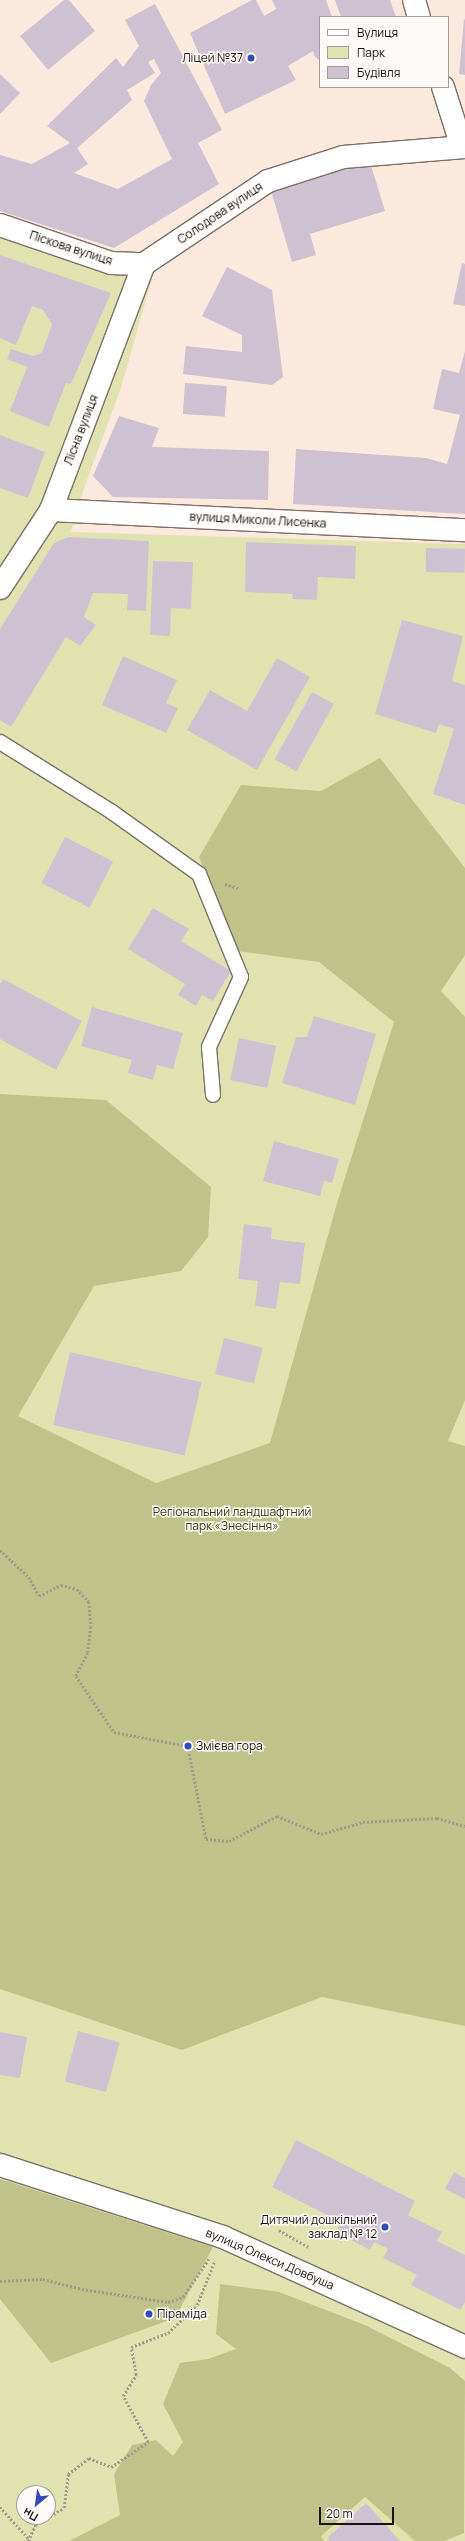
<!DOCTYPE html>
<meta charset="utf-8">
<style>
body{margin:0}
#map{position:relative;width:465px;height:2541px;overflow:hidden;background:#fce9de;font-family:Manrope,sans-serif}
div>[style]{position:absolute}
.green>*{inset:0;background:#e0e3b0}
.forest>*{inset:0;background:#bfc38a}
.building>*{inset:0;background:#cec2d2;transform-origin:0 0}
.path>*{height:2.5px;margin-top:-1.25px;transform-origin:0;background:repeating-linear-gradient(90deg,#a5978f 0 2px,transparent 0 4px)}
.roads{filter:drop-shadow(1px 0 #7e6e65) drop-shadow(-1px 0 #7e6e65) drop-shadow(0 1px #7e6e65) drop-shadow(0 -1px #7e6e65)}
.lane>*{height:14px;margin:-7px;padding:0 7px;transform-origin:7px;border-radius:7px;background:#fff}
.street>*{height:22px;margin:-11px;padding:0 11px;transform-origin:11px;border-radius:11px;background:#fff}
.dots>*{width:11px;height:11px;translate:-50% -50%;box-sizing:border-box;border:2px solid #fdfaf7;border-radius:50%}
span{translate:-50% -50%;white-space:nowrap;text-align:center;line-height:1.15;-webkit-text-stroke:3px #fdfaf7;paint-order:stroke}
.poi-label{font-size:12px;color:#19120f}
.right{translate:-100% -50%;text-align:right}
.left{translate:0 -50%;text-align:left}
.street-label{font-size:12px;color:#19120f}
.park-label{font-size:12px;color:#36370a}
.legend{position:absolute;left:319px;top:16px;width:130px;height:72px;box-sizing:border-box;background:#fdfaf7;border:1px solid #a29d9a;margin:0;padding:5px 7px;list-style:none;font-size:12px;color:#19120f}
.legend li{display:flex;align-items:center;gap:8px;height:20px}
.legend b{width:20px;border:1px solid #a29d9a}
.north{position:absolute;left:16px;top:2485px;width:40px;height:40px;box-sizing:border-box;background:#fdfaf7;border:1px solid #a29d9a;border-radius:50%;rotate:209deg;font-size:11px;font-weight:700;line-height:16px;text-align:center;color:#19120f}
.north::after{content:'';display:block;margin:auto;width:14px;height:18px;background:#334abb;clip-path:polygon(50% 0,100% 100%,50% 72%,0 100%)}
.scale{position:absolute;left:319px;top:2507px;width:75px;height:18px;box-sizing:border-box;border:2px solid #19120f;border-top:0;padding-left:5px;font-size:12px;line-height:14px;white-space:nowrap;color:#19120f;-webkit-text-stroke:3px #fdfaf7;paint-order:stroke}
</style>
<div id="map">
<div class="green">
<i style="clip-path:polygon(evenodd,0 218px,102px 253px,153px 275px,121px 388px,83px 491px,71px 532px,465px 544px,465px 2541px,0 2541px,0 218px,24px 2493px,48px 2493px,48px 2517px,24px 2517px,24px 2493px)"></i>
</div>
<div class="forest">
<i style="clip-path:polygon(380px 758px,465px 868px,465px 955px,441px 991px,465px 1017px,465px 1400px,448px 1441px,465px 1446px,465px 2026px,322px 1997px,182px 2050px,0 1989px,0 1094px,106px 1100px,211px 1187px,208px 1237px,181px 1271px,94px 1286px,18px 1416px,156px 1483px,270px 1443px,337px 1203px,394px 1022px,319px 962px,237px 951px,199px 857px,241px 785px,321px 791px)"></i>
<i style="clip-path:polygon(0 2179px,213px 2247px,175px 2318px,51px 2363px,0 2299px)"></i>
<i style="clip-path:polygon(220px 2284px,279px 2292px,365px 2325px,450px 2368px,465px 2381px,464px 2533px,444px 2541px,415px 2541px,365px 2497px,321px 2536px,324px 2541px,69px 2541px,120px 2515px,114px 2474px,132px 2445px,156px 2440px,173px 2456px,183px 2442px,163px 2404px,180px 2363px,208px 2359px,236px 2349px,216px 2334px)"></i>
</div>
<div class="building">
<i style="clip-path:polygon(64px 0,69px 0,95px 31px,48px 70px,20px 36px)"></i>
<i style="clip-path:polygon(252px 0,256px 0,264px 16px,276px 9px,272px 0,326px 0,332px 17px,320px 17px,320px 61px,314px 56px,313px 51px,288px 66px,296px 80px,225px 114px,190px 33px)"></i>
<i style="clip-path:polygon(335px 0,390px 0,396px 17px,341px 17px)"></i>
<i style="clip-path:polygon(evenodd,155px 4px,222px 130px,198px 143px,219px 184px,114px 248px,0 211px,0 155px,32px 164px,70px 143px,47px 126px,116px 58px,123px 67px,139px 46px,125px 20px,155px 4px,154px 59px,161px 73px,151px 85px,144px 101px,172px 159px,118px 189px,74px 173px,88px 164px,77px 148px,132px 100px,127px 90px,155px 73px,148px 62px,154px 59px)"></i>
<i style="clip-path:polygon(464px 19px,465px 20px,465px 75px,459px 74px)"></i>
<i style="clip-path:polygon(0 74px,20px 93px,0 114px)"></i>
<i style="clip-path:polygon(370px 162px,385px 211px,310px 234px,316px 255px,292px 262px,271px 191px)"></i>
<i style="clip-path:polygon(0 255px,111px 293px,71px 384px,66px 383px,49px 427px,10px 411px,27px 367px,7px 359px,11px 349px,33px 356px,42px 353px,52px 324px,43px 310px,32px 306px,16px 345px,0 338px)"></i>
<i style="clip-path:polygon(462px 263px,465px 264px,465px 306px,453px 304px)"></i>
<i style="clip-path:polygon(227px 267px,272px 290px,283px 377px,272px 385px,183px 374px,186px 346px,242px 352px,242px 335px,202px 316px)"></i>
<i style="clip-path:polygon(465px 351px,465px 514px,293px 504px,296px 449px,426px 458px,447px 464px,460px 415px,433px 409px,442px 369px,459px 373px)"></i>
<i style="left:185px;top:383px;width:42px;height:31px;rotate:4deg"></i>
<i style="clip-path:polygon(119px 416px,159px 428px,152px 447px,269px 451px,268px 500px,113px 497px,93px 476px)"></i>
<i style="clip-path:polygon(0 435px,45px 452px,28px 498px,0 488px)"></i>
<i style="clip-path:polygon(68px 537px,149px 541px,146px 611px,127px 610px,128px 594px,93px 593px,84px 617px,96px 625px,80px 646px,66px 637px,11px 727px,0 720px,0 629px,54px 543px)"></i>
<i style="clip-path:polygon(246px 542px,356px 546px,355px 579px,318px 577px,317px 600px,292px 599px,293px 594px,245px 592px)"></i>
<i style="left:426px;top:548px;width:39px;height:24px;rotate:1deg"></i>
<i style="clip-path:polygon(153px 561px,193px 562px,191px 609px,171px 608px,170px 636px,150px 635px)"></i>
<i style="clip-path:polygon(402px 620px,463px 636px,452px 681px,465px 685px,465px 805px,433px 794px,454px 729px,439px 724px,436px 733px,375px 714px)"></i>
<i style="clip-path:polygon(123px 656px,177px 680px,166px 703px,178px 708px,166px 733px,102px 705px)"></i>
<i style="clip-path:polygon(277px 658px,310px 677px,257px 770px,187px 730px,210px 690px,247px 711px)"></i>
<i style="left:312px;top:692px;width:25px;height:77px;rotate:29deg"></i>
<i style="left:65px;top:837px;width:54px;height:52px;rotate:27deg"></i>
<i style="clip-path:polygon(153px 908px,189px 929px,181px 941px,231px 971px,213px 1001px,202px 995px,196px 1006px,178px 995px,185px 984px,128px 949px)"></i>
<i style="clip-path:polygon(3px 979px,82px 1021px,56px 1070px,0 1039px,0 984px)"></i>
<i style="clip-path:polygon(92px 1007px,183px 1033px,173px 1069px,157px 1065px,153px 1080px,128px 1073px,132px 1060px,81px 1046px)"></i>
<i style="clip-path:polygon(314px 1016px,376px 1034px,355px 1105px,282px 1083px,296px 1037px,307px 1037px)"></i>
<i style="left:239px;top:1038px;width:38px;height:43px;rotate:12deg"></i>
<i style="clip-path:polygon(274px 1141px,339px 1159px,332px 1183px,324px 1181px,320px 1196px,263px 1181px)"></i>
<i style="clip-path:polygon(244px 1224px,272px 1228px,271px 1239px,305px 1243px,300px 1284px,280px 1282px,276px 1309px,255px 1306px,258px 1281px,238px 1279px)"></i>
<i style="left:224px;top:1338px;width:40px;height:37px;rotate:14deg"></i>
<i style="left:70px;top:1352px;width:135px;height:75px;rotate:13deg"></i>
<i style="left:78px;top:2031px;width:43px;height:52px;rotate:15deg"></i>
<i style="clip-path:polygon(0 2032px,27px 2037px,20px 2078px,0 2075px)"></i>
<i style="clip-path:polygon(296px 2140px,415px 2201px,408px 2215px,442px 2232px,437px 2241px,465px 2255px,465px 2302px,461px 2310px,411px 2285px,417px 2275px,383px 2258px,388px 2249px,374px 2242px,370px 2250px,336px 2232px,341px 2222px,272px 2187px)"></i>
<i style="clip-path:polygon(454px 2172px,465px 2178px,465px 2199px,445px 2189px)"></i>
<i style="clip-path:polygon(366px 2503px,400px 2541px,330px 2541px,327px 2538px)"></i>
</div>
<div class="path">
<i style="left:225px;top:884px;width:14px;rotate:17deg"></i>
<i style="left:0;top:1550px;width:40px;rotate:43deg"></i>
<i style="left:29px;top:1577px;width:21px;rotate:62deg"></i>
<i style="left:39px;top:1596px;width:25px;rotate:-27deg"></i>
<i style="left:61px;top:1585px;width:16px;rotate:14deg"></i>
<i style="left:77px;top:1589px;width:18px;rotate:47deg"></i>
<i style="left:89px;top:1602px;width:25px;rotate:85deg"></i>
<i style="left:91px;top:1627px;width:26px;rotate:97deg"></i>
<i style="left:88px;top:1653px;width:26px;rotate:118deg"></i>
<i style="left:76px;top:1676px;width:68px;rotate:55.8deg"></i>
<i style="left:114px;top:1732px;width:75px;rotate:10.7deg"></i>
<i style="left:188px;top:1746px;width:95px;rotate:79deg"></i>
<i style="left:206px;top:1839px;width:23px;rotate:5deg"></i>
<i style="left:229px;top:1841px;width:54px;rotate:-27.5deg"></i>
<i style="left:277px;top:1816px;width:48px;rotate:22.2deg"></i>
<i style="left:321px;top:1834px;width:44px;rotate:-15.9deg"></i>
<i style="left:363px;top:1822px;width:74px;rotate:-3.1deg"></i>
<i style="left:437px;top:1818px;width:29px;rotate:16deg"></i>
<i style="left:279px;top:2230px;width:36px;rotate:30deg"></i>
<i style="left:0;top:2281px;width:43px;rotate:-2.7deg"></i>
<i style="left:43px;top:2279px;width:40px;rotate:14.4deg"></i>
<i style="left:82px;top:2289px;width:87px;rotate:8.6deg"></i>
<i style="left:168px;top:2302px;width:16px;rotate:-18deg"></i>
<i style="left:183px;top:2297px;width:48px;rotate:-56deg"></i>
<i style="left:0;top:2507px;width:43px;rotate:47.8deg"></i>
<i style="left:28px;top:2541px;width:19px;rotate:-65deg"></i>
<i style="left:36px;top:2524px;width:32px;rotate:-30deg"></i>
<i style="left:64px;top:2508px;width:34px;rotate:-83deg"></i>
<i style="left:68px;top:2474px;width:26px;rotate:-37deg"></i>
<i style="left:89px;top:2458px;width:24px;rotate:22deg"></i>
<i style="left:111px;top:2467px;width:45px;rotate:-34deg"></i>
<i style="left:148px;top:2442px;width:52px;rotate:-118.5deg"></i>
<i style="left:123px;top:2396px;width:25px;rotate:-58deg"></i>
<i style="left:136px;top:2375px;width:28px;rotate:-100deg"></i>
<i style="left:131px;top:2347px;width:40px;rotate:-21deg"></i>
<i style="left:168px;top:2333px;width:40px;rotate:-44deg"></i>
<i style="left:197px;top:2305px;width:48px;rotate:-68.2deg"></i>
</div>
<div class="roads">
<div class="lane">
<i style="left:0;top:742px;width:132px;rotate:32deg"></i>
<i style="left:112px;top:812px;width:107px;rotate:35.5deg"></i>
<i style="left:199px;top:874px;width:111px;rotate:67.8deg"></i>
<i style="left:241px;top:977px;width:77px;rotate:114.6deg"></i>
<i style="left:209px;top:1047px;width:48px;rotate:85.2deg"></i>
</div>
<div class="street">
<i style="left:414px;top:0;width:18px;rotate:74deg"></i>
<i style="left:443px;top:87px;width:63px;rotate:72.4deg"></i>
<i style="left:0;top:225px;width:117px;rotate:18.9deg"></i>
<i style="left:111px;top:263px;width:33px;rotate:2deg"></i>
<i style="left:144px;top:264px;width:149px;rotate:-33.8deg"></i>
<i style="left:268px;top:181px;width:79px;rotate:-17.7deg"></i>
<i style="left:343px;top:157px;width:122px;rotate:-4.7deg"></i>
<i style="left:51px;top:510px;width:414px;rotate:2.8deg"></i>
<i style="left:0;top:588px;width:93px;rotate:-56.8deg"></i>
<i style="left:51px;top:510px;width:263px;rotate:-69.3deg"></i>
<i style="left:0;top:2165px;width:234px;rotate:17.9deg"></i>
<i style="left:223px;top:2237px;width:266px;rotate:24.4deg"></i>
</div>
</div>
<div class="dots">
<i style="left:251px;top:58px;background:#334abb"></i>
<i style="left:188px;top:1746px;background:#334abb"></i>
<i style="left:385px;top:2227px;background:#334abb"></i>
<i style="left:149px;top:2314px;background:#334abb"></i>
</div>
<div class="poi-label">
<span class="right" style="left:243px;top:58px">Ліцей №37</span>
<span class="left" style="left:196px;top:1746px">Змієва гора</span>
<span class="right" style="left:377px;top:2227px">Дитячий дошкільний<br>заклад № 12</span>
<span class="left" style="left:157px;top:2314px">Піраміда</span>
</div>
<div class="street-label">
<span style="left:220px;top:213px;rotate:-34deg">Солодова вулиця</span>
<span style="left:71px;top:248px;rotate:18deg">Піскова вулиця</span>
<span style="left:81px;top:430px;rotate:-69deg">Лісна вулиця</span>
<span style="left:258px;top:520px;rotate:3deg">вулиця Миколи Лисенка</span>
<span style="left:270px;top:2259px;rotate:23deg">вулиця Олекси Довбуша</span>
</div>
<div class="park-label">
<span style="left:232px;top:1519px">Регіональний ландшафтний<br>парк «Знесіння»</span>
</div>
<ul class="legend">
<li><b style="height:5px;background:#fff"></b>Вулиця</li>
<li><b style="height:11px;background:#e0e3b0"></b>Парк</li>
<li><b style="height:11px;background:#cec2d2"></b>Будівля</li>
</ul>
<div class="north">Пн</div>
<div class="scale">20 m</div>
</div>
